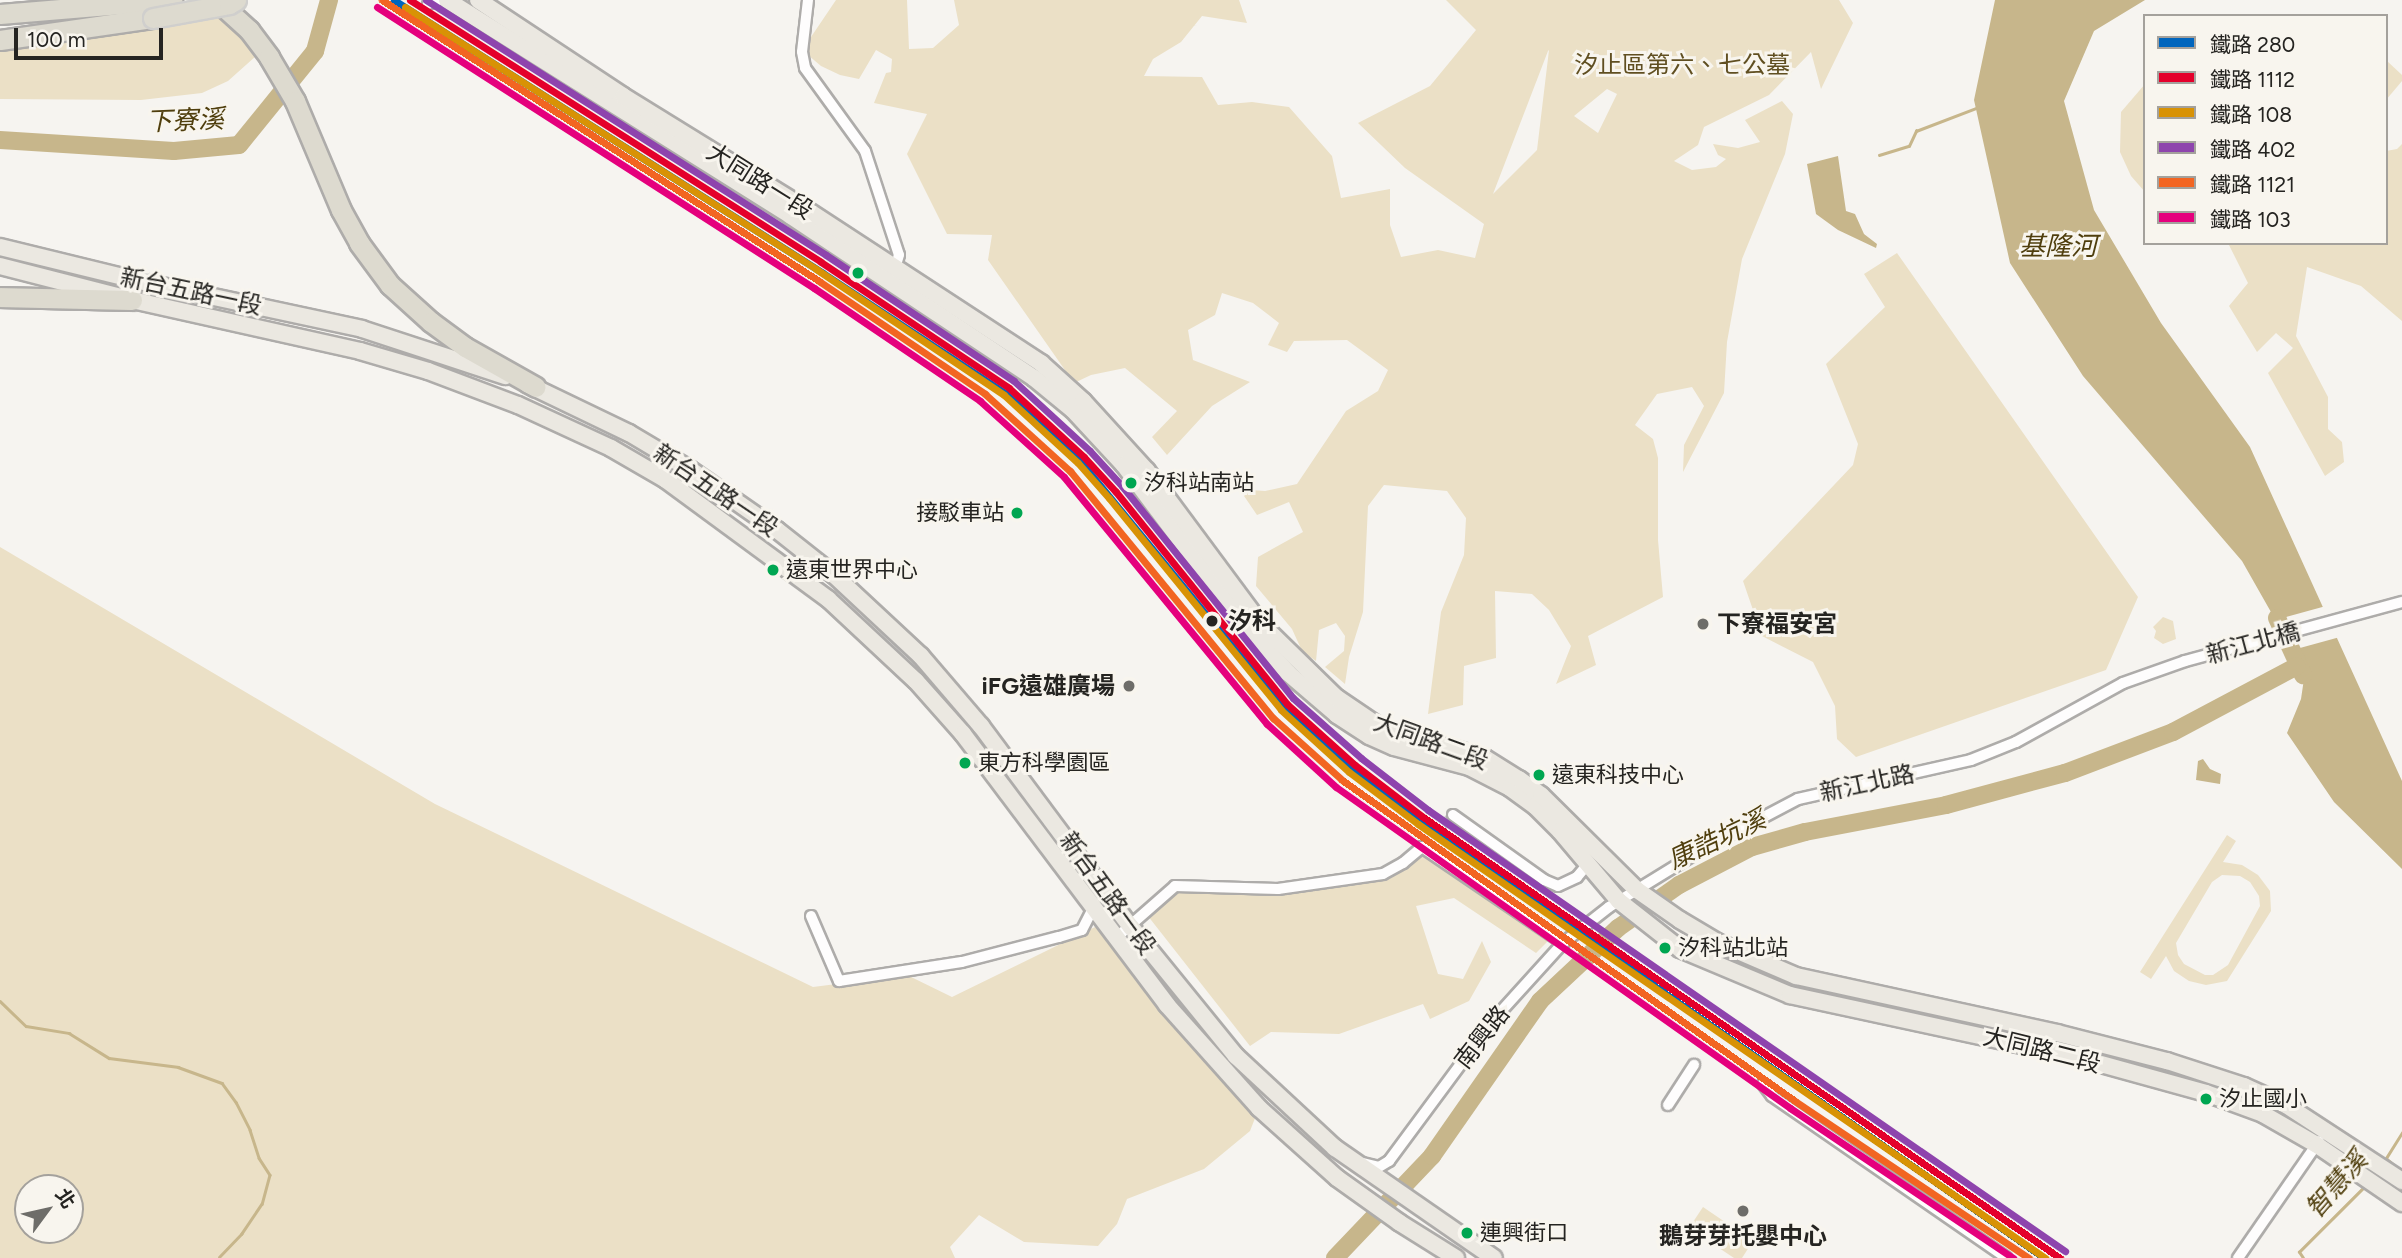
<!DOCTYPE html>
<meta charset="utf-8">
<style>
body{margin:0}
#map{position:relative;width:2402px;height:1258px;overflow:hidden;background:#f6f4f0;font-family:Figtree,"Noto Sans TC",sans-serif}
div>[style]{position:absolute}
.green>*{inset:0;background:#ebe0c6}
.water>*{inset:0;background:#c7b68b}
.pier>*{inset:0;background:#f6f4f0}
.stream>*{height:2.5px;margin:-1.25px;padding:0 1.25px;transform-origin:1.25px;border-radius:1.25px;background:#c7b68b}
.river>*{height:18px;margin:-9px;padding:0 9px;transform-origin:9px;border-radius:9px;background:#c7b68b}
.street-tunnel>*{height:10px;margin-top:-5px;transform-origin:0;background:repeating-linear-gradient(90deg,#cccac7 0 10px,transparent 0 15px)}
.roads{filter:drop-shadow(2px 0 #aeacaa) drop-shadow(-2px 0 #aeacaa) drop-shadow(0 2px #aeacaa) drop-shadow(0 -2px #aeacaa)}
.street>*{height:10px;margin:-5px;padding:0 5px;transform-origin:5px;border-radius:5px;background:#fefdfd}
.primary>*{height:16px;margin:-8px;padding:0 8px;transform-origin:8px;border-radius:8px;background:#ebe8e1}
.highway>*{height:19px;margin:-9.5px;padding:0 9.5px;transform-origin:9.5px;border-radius:9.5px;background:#dddacf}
.bridges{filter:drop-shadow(2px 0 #d0cfcd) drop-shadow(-2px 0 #d0cfcd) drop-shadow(0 2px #d0cfcd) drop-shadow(0 -2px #d0cfcd)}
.highway-bridge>*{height:19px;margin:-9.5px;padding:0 9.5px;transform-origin:9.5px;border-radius:9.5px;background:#dddacf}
.rail-1>*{height:7px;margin:-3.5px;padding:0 3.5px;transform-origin:3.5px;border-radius:3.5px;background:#0065bd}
.rail-2>*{height:7px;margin:-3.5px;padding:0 3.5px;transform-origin:3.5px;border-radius:3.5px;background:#e4002b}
.rail-3>*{height:7px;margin:-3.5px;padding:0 3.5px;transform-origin:3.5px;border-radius:3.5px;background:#d89205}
.rail-4>*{height:7px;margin:-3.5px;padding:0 3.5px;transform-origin:3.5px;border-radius:3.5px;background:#8e44ad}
.rail-5>*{height:7px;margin:-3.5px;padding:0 3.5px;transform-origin:3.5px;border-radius:3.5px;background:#f26522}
.rail-6>*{height:7px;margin:-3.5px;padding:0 3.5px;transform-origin:3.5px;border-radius:3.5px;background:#e5007d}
.dots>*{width:19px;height:19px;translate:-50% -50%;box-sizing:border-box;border:4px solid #f8f5ee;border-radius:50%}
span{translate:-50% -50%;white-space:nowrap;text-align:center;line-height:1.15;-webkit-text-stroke:6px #f8f5ee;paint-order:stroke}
.bus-label{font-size:22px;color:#252421}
.left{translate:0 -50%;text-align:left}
.right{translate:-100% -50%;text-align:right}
.park-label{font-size:24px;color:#604f21}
.street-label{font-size:24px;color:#252421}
.stop-label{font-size:24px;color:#252421;font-weight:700}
.poi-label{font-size:24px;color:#252421;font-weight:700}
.water-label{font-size:26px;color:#4f3e0d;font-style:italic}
.legend{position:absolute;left:2143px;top:14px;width:245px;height:231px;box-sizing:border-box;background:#f8f5ee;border:2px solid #a4a19c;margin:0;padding:9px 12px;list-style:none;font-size:21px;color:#252421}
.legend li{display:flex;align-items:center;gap:14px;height:35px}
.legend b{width:35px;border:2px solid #a4a19c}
.north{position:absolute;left:14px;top:1174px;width:70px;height:70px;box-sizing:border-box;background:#f8f5ee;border:2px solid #a4a19c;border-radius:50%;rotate:57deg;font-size:19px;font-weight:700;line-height:28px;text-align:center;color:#252421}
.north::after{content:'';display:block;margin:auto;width:24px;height:32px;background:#6e6d69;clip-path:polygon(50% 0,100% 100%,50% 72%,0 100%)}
.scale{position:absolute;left:14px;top:28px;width:149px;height:32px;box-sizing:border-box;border:4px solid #252421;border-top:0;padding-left:9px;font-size:21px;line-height:24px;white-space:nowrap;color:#252421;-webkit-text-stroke:5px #f8f5ee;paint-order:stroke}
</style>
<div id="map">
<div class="green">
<i style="clip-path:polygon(evenodd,836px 0,907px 0,909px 49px,933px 48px,959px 25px,954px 0,1239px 0,1247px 23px,1202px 16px,1181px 42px,1153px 59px,1144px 76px,1202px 77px,1218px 105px,1252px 102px,1289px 107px,1332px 156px,1341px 198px,1390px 189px,1390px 225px,1401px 257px,1438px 250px,1475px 258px,1484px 224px,1405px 168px,1358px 123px,1430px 86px,1476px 30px,1446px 0,1839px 0,1853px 23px,1821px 89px,1811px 52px,1769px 95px,1704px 127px,1698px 145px,1674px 161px,1692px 170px,1716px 167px,1726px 159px,1718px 155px,1713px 144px,1738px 148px,1760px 142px,1745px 120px,1782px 101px,1793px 114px,1785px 154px,1742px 259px,1727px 342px,1724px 393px,1683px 472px,1684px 445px,1704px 406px,1692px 387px,1657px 394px,1635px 425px,1653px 439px,1658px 458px,1658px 540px,1663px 597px,1588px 636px,1596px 665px,1556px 684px,1571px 646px,1549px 610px,1532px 594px,1495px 591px,1496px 658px,1464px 666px,1463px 705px,1428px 714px,1441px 612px,1464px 555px,1466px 518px,1447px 491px,1384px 485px,1368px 506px,1363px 612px,1349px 657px,1345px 684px,1325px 667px,1344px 651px,1345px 636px,1336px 623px,1319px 630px,1316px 661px,1302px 651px,1292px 629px,1256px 586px,1258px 557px,1303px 532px,1289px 502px,1257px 515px,1244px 496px,1250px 490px,1265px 491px,1297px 484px,1346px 411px,1378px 391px,1388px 370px,1347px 340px,1294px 341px,1287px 352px,1268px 345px,1279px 323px,1253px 303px,1222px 293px,1215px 315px,1188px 330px,1193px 360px,1250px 382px,1212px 406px,1167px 455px,1152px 437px,1177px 411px,1125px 368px,1091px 375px,1074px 383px,988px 260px,992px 235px,947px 234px,907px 154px,927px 114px,874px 103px,886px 73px,891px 72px,892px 59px,876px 50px,859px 79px,840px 75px,821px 66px,808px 55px,811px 37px,836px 0,1549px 50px,1537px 150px,1493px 194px,1548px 51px,1549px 50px,836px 0,1607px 89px,1617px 94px,1598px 133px,1574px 116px,1607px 89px)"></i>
<i style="clip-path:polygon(223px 15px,242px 35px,256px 56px,228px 81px,202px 93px,141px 100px,0 99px,0 48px,49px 45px)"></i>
<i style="clip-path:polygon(2386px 60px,2402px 75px,2402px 81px,2386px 100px)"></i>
<i style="clip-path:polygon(2145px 84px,2145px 192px,2131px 176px,2120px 152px,2121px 112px)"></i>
<i style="clip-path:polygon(2402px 144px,2402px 321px,2361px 286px,2307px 267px,2296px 336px,2328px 397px,2328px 429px,2342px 442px,2344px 462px,2325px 476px,2268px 373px,2293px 348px,2276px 333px,2257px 352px,2229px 306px,2248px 283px,2228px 243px,2386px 243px,2386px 151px,2397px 149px)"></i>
<i style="clip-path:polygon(1897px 253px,2138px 597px,2106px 670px,1856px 757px,1837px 739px,1835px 706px,1813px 662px,1762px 636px,1743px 581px,1853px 465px,1858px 444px,1826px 364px,1885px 307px,1864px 274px)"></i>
<i style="clip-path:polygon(evenodd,0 547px,435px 804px,813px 987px,907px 975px,952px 997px,1095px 927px,1117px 937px,1259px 1108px,1250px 1131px,1204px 1169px,1127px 1199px,1117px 1224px,1098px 1246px,1024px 1242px,979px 1215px,950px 1247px,955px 1258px,0 1258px,0 547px,28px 1188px,70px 1188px,70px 1230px,28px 1230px,28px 1188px)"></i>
<i style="clip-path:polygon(2163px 617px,2173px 621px,2176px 639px,2163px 644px,2154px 638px,2156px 631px,2153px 627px)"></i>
<i style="clip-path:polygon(evenodd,2227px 835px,2236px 841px,2223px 862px,2242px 865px,2258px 875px,2270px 891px,2271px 911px,2227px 981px,2206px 985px,2189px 981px,2174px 971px,2166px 956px,2151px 979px,2140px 972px,2227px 835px,2222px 875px,2240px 876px,2250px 882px,2259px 896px,2260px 906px,2228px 965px,2213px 975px,2205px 975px,2184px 964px,2178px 955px,2176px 943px,2212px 882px,2222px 875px)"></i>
<i style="clip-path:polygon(1422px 847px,1563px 943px,1548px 941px,1536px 953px,1454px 898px,1416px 906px,1438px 974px,1463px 979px,1482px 941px,1491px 962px,1469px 1001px,1430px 1019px,1423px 1004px,1339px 1034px,1271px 1032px,1250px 1046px,1144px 911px,1175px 886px,1275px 889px,1383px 874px)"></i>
<i style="clip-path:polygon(1703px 1207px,1753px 1241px,1742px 1258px,1734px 1258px,1689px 1228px)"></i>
</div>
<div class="water">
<i style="clip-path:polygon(1995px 0,2145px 0,2094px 31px,2064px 101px,2094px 210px,2161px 323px,2250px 447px,2402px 781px,2402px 869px,2334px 802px,2287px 733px,2301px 699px,2305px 672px,2242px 561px,2083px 376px,2010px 263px,1974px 100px)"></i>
<i style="clip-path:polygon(1838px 156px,1846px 211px,1855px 214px,1864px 234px,1877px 244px,1876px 248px,1838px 230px,1816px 214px,1807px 164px)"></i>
<i style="clip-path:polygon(2203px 759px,2210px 769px,2221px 774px,2220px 784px,2196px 780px,2198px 761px)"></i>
</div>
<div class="pier">
<i style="clip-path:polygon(2326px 606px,2340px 637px,2289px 651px,2272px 621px)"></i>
</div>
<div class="stream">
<i style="left:1879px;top:155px;width:31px;rotate:-17deg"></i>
<i style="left:1909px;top:146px;width:17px;rotate:-65deg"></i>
<i style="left:1916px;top:131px;width:67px;rotate:-20.9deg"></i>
<i style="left:0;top:1001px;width:36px;rotate:44deg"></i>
<i style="left:26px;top:1026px;width:44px;rotate:9.2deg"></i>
<i style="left:69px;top:1033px;width:47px;rotate:32deg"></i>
<i style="left:109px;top:1058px;width:70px;rotate:7.4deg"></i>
<i style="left:178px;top:1067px;width:47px;rotate:20deg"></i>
<i style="left:222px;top:1083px;width:24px;rotate:54deg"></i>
<i style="left:236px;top:1102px;width:31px;rotate:63deg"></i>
<i style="left:250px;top:1130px;width:29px;rotate:72deg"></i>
<i style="left:259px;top:1158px;width:20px;rotate:57deg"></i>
<i style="left:270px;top:1175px;width:30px;rotate:105deg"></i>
<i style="left:262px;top:1204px;width:36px;rotate:124deg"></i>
<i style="left:242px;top:1234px;width:32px;rotate:134deg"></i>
<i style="left:2387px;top:1159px;width:17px;rotate:40deg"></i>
<i style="left:2383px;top:1163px;width:36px;rotate:-58deg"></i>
<i style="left:2303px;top:1258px;width:7px;rotate:-124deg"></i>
<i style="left:2299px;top:1252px;width:95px;rotate:-45deg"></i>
</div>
<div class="river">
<i style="left:0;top:140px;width:174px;rotate:3.6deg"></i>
<i style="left:174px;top:151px;width:65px;rotate:-5.3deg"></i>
<i style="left:239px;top:145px;width:121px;rotate:-51deg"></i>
<i style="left:315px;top:51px;width:53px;rotate:-74.6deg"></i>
<i style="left:2277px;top:618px;width:63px;rotate:65.5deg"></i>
<i style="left:1335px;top:1258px;width:141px;rotate:-46.4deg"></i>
<i style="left:1432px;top:1156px;width:189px;rotate:-55.1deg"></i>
<i style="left:1540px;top:1001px;width:107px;rotate:-43.1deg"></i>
<i style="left:1618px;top:928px;width:75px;rotate:-35.2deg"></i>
<i style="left:1679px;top:885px;width:82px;rotate:-27.5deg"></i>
<i style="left:1752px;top:847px;width:55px;rotate:-15.8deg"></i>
<i style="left:1805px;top:832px;width:144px;rotate:-10.8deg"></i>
<i style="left:1946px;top:805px;width:123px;rotate:-15.1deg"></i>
<i style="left:2065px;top:773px;width:116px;rotate:-20.8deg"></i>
<i style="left:2173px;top:732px;width:140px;rotate:-28deg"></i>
</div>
<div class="street-tunnel">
<i style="left:1422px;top:847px;width:45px;rotate:-45.9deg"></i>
</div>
<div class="roads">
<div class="street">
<i style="left:808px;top:0;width:52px;rotate:96.6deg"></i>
<i style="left:802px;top:52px;width:16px;rotate:79deg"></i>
<i style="left:805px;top:68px;width:102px;rotate:54.1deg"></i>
<i style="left:865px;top:151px;width:109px;rotate:71.9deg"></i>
<i style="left:899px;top:255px;width:17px;rotate:107deg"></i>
<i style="left:428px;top:4px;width:12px;rotate:-20deg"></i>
<i style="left:1453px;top:815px;width:112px;rotate:35.5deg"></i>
<i style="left:1544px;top:880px;width:15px;rotate:23deg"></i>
<i style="left:1558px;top:886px;width:21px;rotate:-25deg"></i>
<i style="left:1577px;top:877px;width:17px;rotate:-50deg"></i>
<i style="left:1422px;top:847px;width:171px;rotate:34.2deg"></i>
<i style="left:811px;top:916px;width:71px;rotate:66.7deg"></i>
<i style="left:839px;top:981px;width:124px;rotate:-8.8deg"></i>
<i style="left:962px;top:962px;width:100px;rotate:-14.5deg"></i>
<i style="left:1059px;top:937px;width:24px;rotate:-17deg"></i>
<i style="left:1082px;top:930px;width:27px;rotate:-63deg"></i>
<i style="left:1117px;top:937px;width:77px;rotate:-41.3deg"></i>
<i style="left:1175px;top:886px;width:103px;rotate:1.7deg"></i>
<i style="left:1278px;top:889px;width:106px;rotate:-8.1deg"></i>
<i style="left:1383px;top:874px;width:23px;rotate:-29deg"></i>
<i style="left:1403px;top:863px;width:25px;rotate:-40deg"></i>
<i style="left:1763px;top:1084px;width:15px;rotate:53deg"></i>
<i style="left:1772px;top:1096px;width:285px;rotate:34.6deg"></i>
<i style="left:1668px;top:1105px;width:48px;rotate:-57deg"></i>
<i style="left:1363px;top:1163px;width:16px;rotate:14deg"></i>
<i style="left:1379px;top:1167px;width:12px;rotate:-31deg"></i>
<i style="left:1389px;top:1161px;width:178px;rotate:-53.5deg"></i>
<i style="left:1495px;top:1018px;width:101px;rotate:-47.8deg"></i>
<i style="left:1563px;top:943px;width:58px;rotate:-38deg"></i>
<i style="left:1609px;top:907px;width:113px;rotate:-31.6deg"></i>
<i style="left:1705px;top:848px;width:105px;rotate:-27.8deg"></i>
<i style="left:1798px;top:799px;width:177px;rotate:-12.7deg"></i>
<i style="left:1971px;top:760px;width:48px;rotate:-21.8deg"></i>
<i style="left:2016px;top:742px;width:122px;rotate:-28.9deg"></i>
<i style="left:2123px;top:683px;width:66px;rotate:-19.5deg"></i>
<i style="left:2185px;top:661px;width:225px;rotate:-15.2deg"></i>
<i style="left:2238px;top:1258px;width:142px;rotate:-55.3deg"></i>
</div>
<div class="primary">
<i style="left:447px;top:0;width:406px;rotate:32.1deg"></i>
<i style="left:791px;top:216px;width:292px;rotate:33.7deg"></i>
<i style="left:1034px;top:378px;width:50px;rotate:39.4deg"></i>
<i style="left:1073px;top:410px;width:75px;rotate:47.2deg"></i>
<i style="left:1124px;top:465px;width:201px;rotate:53.1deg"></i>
<i style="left:1245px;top:626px;width:64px;rotate:47.5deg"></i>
<i style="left:1288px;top:673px;width:65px;rotate:40.6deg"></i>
<i style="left:1337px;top:715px;width:38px;rotate:33deg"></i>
<i style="left:1369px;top:736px;width:27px;rotate:24deg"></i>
<i style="left:1394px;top:747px;width:78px;rotate:14.9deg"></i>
<i style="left:1469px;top:767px;width:46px;rotate:27.1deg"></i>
<i style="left:1510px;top:788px;width:31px;rotate:36deg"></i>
<i style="left:1535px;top:806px;width:35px;rotate:45deg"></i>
<i style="left:1560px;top:831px;width:92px;rotate:49.9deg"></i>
<i style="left:1619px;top:901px;width:78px;rotate:38.2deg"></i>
<i style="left:1680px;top:949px;width:119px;rotate:22.7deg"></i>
<i style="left:1790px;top:995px;width:289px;rotate:12.2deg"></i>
<i style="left:2072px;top:1056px;width:139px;rotate:15.4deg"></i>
<i style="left:2206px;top:1093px;width:61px;rotate:20.2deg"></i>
<i style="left:2263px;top:1114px;width:62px;rotate:29.9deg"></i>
<i style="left:2317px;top:1145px;width:103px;rotate:34.3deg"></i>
<i style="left:478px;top:0;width:174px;rotate:33.5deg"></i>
<i style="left:623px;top:96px;width:209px;rotate:31.7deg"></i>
<i style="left:801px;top:206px;width:287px;rotate:33.2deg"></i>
<i style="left:1041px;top:363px;width:57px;rotate:42.1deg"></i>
<i style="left:1083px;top:401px;width:95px;rotate:47.6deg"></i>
<i style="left:1147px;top:471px;width:188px;rotate:53.4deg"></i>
<i style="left:1259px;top:622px;width:109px;rotate:44.3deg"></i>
<i style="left:1337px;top:698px;width:52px;rotate:34deg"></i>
<i style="left:1380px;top:727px;width:109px;rotate:16.4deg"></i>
<i style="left:1485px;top:758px;width:40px;rotate:32deg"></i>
<i style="left:1519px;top:779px;width:27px;rotate:36deg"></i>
<i style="left:1541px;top:795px;width:135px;rotate:44.7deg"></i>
<i style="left:1637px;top:890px;width:52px;rotate:34.9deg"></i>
<i style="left:1680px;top:920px;width:43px;rotate:30.7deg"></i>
<i style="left:1717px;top:942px;width:86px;rotate:23.3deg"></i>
<i style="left:1796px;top:976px;width:267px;rotate:12.3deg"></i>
<i style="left:2057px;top:1033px;width:114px;rotate:14.3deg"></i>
<i style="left:2167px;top:1061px;width:81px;rotate:18deg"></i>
<i style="left:2244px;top:1086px;width:46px;rotate:24.3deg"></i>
<i style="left:2286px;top:1105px;width:139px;rotate:33.2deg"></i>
<i style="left:0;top:247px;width:143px;rotate:13.7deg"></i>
<i style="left:139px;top:281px;width:228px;rotate:12.1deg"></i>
<i style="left:362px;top:329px;width:151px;rotate:18.2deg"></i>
<i style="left:0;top:266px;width:136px;rotate:14.4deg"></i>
<i style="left:132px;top:300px;width:234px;rotate:12.6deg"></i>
<i style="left:360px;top:351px;width:71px;rotate:16.4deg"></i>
<i style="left:428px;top:371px;width:96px;rotate:20.7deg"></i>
<i style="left:518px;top:405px;width:102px;rotate:24.8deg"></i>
<i style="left:611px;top:448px;width:64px;rotate:30.2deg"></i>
<i style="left:666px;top:480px;width:201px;rotate:36.3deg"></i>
<i style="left:828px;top:599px;width:120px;rotate:43deg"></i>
<i style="left:916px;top:681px;width:71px;rotate:48.4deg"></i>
<i style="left:963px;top:734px;width:339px;rotate:53deg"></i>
<i style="left:1167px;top:1005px;width:138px;rotate:48.2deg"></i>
<i style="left:1259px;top:1108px;width:105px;rotate:41.9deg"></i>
<i style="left:1337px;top:1178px;width:77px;rotate:35.5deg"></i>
<i style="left:1400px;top:1223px;width:66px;rotate:32deg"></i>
<i style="left:527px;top:384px;width:113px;rotate:25.7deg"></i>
<i style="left:629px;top:433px;width:72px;rotate:30.8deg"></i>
<i style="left:691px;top:470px;width:105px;rotate:34.9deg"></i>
<i style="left:777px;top:530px;width:73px;rotate:38.3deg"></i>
<i style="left:834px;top:575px;width:119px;rotate:43deg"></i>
<i style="left:921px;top:656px;width:92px;rotate:49.4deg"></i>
<i style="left:981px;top:726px;width:251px;rotate:53.3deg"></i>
<i style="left:1131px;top:927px;width:166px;rotate:50.9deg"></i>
<i style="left:1236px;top:1056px;width:135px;rotate:42.9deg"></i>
<i style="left:1335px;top:1148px;width:193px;rotate:34.7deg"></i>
</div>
<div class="highway">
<i style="left:216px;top:0;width:45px;rotate:42.3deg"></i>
<i style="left:249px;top:30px;width:34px;rotate:53deg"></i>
<i style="left:269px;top:57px;width:51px;rotate:59.4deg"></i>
<i style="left:295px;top:101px;width:118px;rotate:67.1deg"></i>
<i style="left:341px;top:210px;width:38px;rotate:61deg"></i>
<i style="left:359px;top:243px;width:52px;rotate:53.6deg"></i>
<i style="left:390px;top:285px;width:55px;rotate:42.1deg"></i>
<i style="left:431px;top:322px;width:42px;rotate:36.3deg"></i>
<i style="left:465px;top:347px;width:81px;rotate:29.4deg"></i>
<i style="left:0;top:14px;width:173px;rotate:-4.7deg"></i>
<i style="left:0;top:40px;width:155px;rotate:-8.2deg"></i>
<i style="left:0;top:297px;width:132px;rotate:1.3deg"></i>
</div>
</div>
<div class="bridges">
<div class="highway-bridge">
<i style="left:153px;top:18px;width:77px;rotate:-10.4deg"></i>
<i style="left:229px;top:4px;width:8px;rotate:-30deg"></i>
</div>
</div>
<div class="rail-1">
<i style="left:394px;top:0;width:508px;rotate:32.47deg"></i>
<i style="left:823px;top:273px;width:218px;rotate:33.4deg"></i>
<i style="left:1005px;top:393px;width:101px;rotate:42.2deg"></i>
<i style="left:1080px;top:461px;width:320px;rotate:50.6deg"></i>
<i style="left:1283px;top:708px;width:91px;rotate:41.9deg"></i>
<i style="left:1351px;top:769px;width:87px;rotate:37.5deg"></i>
<i style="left:1420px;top:822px;width:761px;rotate:34.94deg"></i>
</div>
<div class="rail-2">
<i style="left:410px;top:0;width:487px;rotate:32.5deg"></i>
<i style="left:821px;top:262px;width:226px;rotate:33.8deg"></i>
<i style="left:1009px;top:388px;width:102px;rotate:42.6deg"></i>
<i style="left:1084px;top:457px;width:47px;rotate:47.6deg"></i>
<i style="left:1116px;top:492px;width:272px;rotate:51.1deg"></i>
<i style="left:1287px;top:704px;width:91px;rotate:41.9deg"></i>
<i style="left:1355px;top:765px;width:86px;rotate:37.4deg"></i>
<i style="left:1423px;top:817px;width:775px;rotate:34.7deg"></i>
</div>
<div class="rail-3">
<i style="left:405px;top:7px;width:487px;rotate:32.5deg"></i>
<i style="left:816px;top:269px;width:226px;rotate:33.8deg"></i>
<i style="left:1004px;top:395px;width:100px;rotate:42.6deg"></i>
<i style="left:1078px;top:463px;width:47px;rotate:48.5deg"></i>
<i style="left:1109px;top:498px;width:273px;rotate:50.9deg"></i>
<i style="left:1281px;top:710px;width:92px;rotate:42.4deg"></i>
<i style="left:1349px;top:772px;width:86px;rotate:37deg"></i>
<i style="left:1418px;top:824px;width:763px;rotate:34.69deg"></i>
</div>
<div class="rail-4">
<i style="left:426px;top:0;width:474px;rotate:32.5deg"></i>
<i style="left:826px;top:255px;width:226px;rotate:33.8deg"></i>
<i style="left:1014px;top:381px;width:103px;rotate:42.6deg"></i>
<i style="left:1090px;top:451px;width:47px;rotate:47.6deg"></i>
<i style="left:1122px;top:486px;width:272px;rotate:51.1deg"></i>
<i style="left:1293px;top:698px;width:91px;rotate:41.4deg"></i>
<i style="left:1361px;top:758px;width:85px;rotate:37.8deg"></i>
<i style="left:1428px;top:810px;width:775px;rotate:34.7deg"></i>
</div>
<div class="rail-5">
<i style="left:382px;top:0;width:520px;rotate:32.74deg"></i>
<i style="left:819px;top:281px;width:201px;rotate:34.2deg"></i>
<i style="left:985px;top:394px;width:115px;rotate:42.2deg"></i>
<i style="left:1070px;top:471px;width:320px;rotate:50.6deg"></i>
<i style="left:1273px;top:718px;width:93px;rotate:41.9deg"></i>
<i style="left:1342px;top:780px;width:555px;rotate:35.32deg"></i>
<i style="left:1795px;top:1101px;width:282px;rotate:33.9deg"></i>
</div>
<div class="rail-6">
<i style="left:377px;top:7px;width:520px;rotate:32.74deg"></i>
<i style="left:814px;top:288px;width:201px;rotate:34.2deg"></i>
<i style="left:980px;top:401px;width:113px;rotate:42.1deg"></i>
<i style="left:1064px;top:477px;width:320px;rotate:50.6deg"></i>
<i style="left:1267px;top:724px;width:93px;rotate:42.4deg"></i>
<i style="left:1336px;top:787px;width:556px;rotate:35.26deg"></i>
<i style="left:1790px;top:1108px;width:269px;rotate:33.9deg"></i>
</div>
<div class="dots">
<i style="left:858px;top:273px;background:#00a651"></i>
<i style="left:1131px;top:483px;background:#00a651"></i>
<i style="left:1017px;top:513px;background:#00a651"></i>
<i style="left:773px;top:570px;background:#00a651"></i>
<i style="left:1212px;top:621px;background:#252421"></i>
<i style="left:1703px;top:624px;background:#6e6d69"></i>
<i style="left:1129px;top:686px;background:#6e6d69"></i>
<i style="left:965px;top:763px;background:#00a651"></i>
<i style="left:1539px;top:775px;background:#00a651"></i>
<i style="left:1665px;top:948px;background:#00a651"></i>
<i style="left:2206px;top:1099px;background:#00a651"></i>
<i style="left:1743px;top:1211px;background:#6e6d69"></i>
<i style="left:1467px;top:1233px;background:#00a651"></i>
</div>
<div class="bus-label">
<span class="left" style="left:1144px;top:483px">汐科站南站</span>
<span class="right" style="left:1004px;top:513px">接駁車站</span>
<span class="left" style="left:786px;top:570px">遠東世界中心</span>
<span class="left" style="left:978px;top:763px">東方科學園區</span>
<span class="left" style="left:1552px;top:775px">遠東科技中心</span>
<span class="left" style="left:1678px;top:948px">汐科站北站</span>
<span class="left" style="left:2219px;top:1099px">汐止國小</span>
<span class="left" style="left:1480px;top:1233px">連興街口</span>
</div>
<div class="park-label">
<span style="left:1682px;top:65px">汐止區第六、七公墓</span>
</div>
<div class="street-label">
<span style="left:760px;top:181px;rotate:32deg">大同路一段</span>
<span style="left:191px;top:291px;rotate:12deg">新台五路一段</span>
<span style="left:716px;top:490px;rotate:34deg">新台五路一段</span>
<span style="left:2253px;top:643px;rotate:-15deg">新江北橋</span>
<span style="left:1431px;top:741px;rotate:20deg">大同路二段</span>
<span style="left:1867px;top:783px;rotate:-12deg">新江北路</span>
<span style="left:1108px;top:893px;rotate:54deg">新台五路一段</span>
<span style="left:1482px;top:1037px;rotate:-52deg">南興路</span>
<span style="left:2042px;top:1050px;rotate:14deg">大同路二段</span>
</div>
<div class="stop-label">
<span class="left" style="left:1228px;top:621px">汐科</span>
</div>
<div class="poi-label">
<span class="left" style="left:1717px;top:624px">下寮福安宮</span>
<span class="right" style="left:1115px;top:686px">iFG遠雄廣場</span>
<span style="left:1743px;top:1236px">鵝芽芽托嬰中心</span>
</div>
<div class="water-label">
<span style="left:185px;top:121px;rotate:-2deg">下寮溪</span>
<span style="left:2058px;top:247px">基隆河</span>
<span style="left:1717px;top:840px;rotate:-25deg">康誥坑溪</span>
<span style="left:2337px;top:1185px;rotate:-49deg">智慧溪</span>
</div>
<ul class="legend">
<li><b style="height:9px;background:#0065bd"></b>鐵路 280</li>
<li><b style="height:9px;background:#e4002b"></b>鐵路 1112</li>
<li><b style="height:9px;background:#d89205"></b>鐵路 108</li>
<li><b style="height:9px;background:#8e44ad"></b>鐵路 402</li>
<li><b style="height:9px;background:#f26522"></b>鐵路 1121</li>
<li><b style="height:9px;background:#e5007d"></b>鐵路 103</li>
</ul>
<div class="north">北</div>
<div class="scale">100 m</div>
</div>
